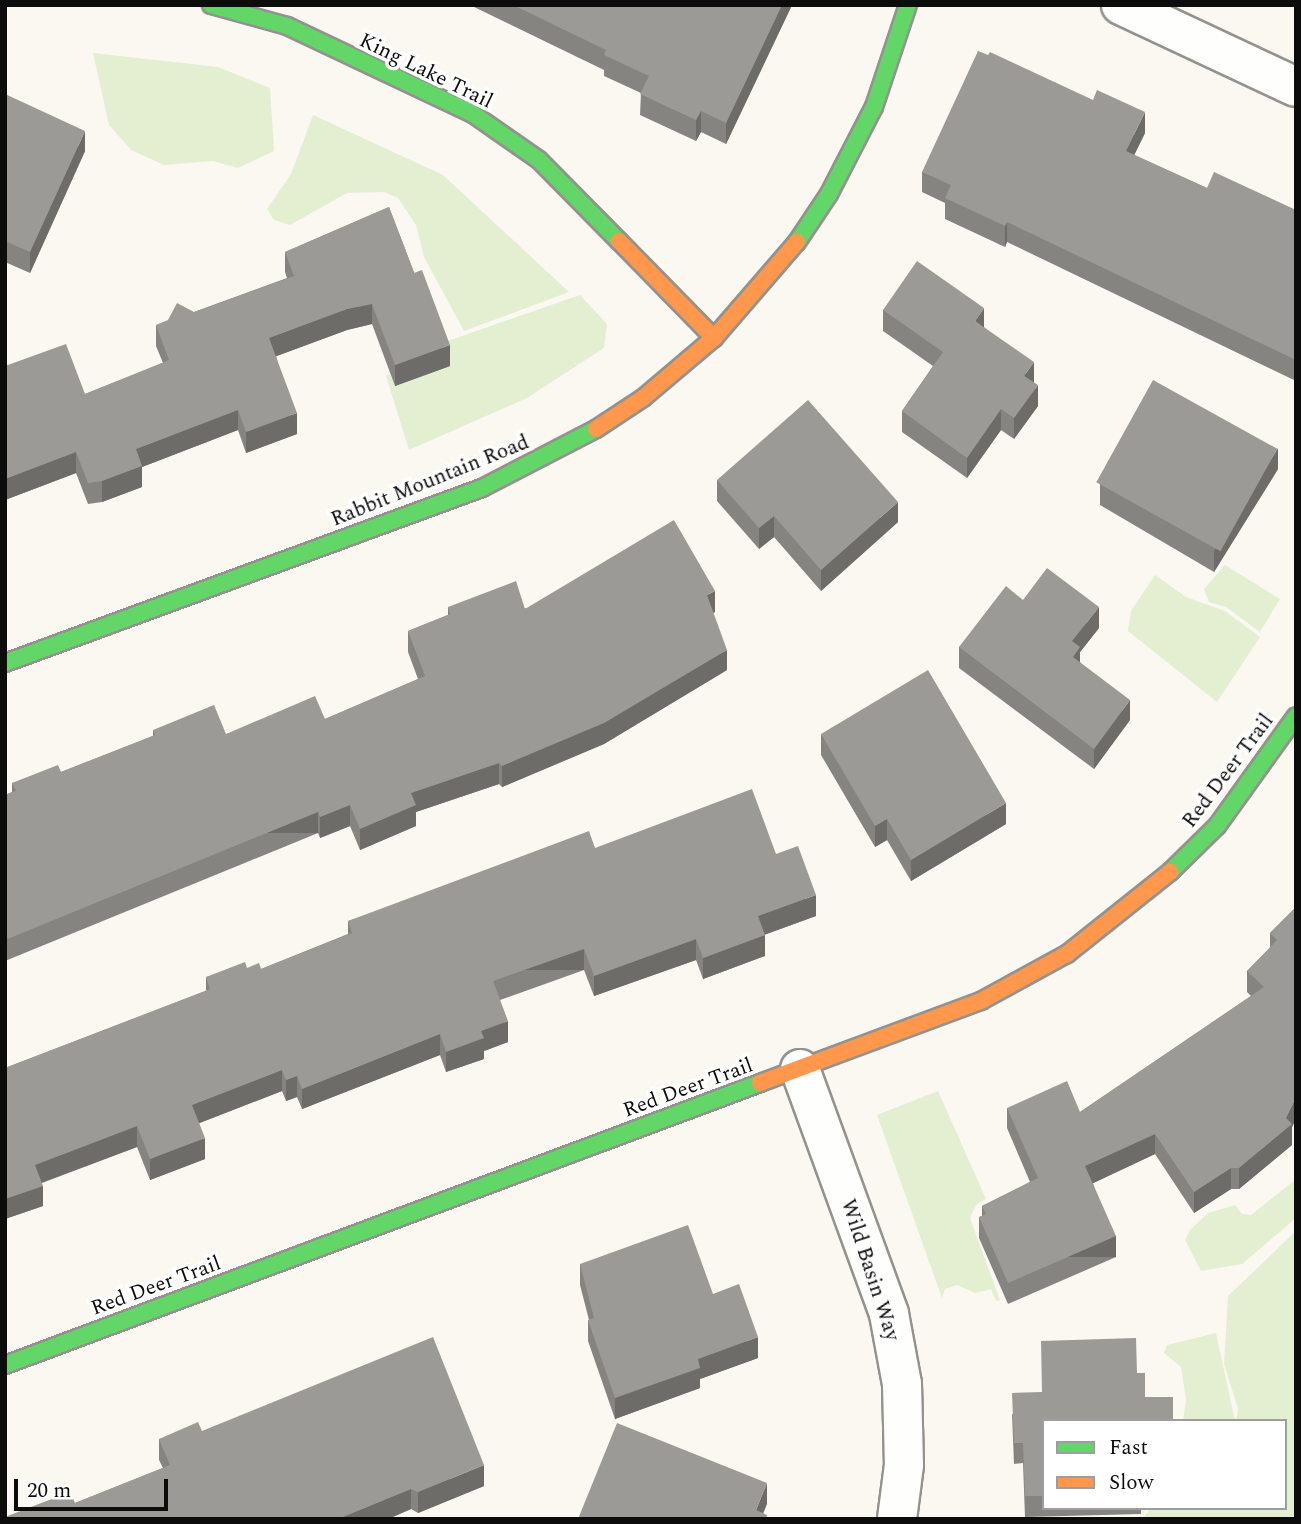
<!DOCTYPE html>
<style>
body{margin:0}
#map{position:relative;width:1301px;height:1524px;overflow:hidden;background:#faf8f0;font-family:Spectral,serif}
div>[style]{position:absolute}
.green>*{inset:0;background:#e4efd1}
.roads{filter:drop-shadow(2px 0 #93928f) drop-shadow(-2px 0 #93928f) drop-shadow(0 2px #93928f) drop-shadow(0 -2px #93928f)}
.street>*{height:38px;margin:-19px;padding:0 19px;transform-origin:19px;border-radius:19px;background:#fefefd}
.fast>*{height:16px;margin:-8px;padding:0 8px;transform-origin:8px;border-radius:8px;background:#63d668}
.slow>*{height:16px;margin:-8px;padding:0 8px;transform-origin:8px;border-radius:8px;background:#ff974d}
.wall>*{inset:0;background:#868481}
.shaded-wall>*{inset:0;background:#6d6c69;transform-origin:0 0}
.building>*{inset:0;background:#9c9a96;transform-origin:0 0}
span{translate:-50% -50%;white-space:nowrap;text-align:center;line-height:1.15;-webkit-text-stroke:7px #fff;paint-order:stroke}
.street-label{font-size:21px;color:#0c0c0c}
.frame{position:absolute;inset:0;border:7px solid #0c0c0c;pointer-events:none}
.legend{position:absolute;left:1042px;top:1419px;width:245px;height:91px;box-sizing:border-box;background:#fff;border:2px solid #9e9e9e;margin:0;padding:9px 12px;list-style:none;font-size:21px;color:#0c0c0c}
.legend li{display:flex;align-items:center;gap:14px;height:35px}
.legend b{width:35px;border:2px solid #9e9e9e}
.scale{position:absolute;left:14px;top:1479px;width:154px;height:32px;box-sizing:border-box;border:4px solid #0c0c0c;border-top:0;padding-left:9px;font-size:21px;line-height:24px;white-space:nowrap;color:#0c0c0c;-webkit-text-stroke:5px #fff;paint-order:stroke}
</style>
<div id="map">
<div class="green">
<i style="clip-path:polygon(93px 53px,218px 67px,270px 88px,274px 151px,238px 168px,213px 161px,164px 165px,131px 150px,109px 125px)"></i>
<i style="clip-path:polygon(313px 115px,443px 175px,569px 292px,464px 331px,424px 257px,416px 225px,398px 198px,384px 192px,347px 193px,290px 225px,274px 220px,267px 209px,291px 174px)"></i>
<i style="clip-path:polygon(580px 295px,607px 324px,604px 348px,527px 398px,409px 450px,386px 376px,390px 374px,395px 386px,449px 365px,442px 343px)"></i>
<i style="clip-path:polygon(1225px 565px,1280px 599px,1260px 632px,1226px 607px,1209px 602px,1204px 589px)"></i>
<i style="clip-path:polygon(1155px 575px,1186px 597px,1225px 611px,1260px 637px,1217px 702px,1128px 631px,1131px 611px)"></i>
<i style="clip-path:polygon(938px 1091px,986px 1199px,976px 1205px,970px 1218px,1000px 1300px,996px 1301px,991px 1289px,975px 1293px,957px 1285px,945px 1289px,942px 1298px,877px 1115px)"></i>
<i style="clip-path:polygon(1296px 1179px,1296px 1218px,1242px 1264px,1201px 1271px,1185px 1240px,1190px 1230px,1208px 1213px,1235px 1205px,1242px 1214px,1251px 1215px)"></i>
<i style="clip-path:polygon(1296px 1231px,1296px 1519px,1097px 1519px,1144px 1517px,1151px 1508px,1285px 1508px,1285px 1421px,1236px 1421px,1238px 1409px,1224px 1364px,1228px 1296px)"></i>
<i style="clip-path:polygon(1216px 1333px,1235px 1421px,1183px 1421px,1186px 1400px,1181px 1367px,1164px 1353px,1167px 1345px)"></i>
</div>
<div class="roads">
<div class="street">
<i style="left:1121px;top:5px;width:193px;rotate:25.1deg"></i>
<i style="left:800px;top:1069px;width:261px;rotate:70deg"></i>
<i style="left:889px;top:1314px;width:71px;rotate:79.5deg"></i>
<i style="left:902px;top:1384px;width:81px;rotate:88.6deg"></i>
<i style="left:904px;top:1465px;width:54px;rotate:97.4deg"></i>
</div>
<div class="fast">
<i style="left:211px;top:5px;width:79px;rotate:15.4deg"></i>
<i style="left:287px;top:26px;width:206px;rotate:25.3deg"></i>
<i style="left:473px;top:114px;width:80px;rotate:34.9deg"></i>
<i style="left:539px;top:160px;width:114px;rotate:45.4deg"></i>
<i style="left:797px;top:242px;width:58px;rotate:-56.3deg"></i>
<i style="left:829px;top:194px;width:98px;rotate:-62.7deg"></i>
<i style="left:874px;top:107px;width:108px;rotate:-71.6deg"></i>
<i style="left:5px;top:663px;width:508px;rotate:-20.15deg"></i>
<i style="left:482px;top:488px;width:128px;rotate:-27.4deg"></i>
<i style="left:1170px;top:872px;width:66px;rotate:-44.4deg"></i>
<i style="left:1217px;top:826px;width:135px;rotate:-54.3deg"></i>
<i style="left:5px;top:1365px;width:806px;rotate:-20.48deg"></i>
</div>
<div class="slow">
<i style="left:619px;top:241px;width:136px;rotate:45.6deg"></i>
<i style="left:596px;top:429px;width:56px;rotate:-33.4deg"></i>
<i style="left:643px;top:398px;width:93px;rotate:-40.2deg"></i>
<i style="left:714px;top:338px;width:127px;rotate:-49.2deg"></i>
<i style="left:760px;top:1083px;width:236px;rotate:-20.4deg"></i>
<i style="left:981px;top:1001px;width:98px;rotate:-28.7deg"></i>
<i style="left:1067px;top:954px;width:132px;rotate:-38.5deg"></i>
</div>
</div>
<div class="wall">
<i style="clip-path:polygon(470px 5px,792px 5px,726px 144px,701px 132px,696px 141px,640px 115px,641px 93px,604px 76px,604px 70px)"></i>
<i style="clip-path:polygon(5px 94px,85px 151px,30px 273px,5px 262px)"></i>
<i style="clip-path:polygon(1145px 133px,1134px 155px,1207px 188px,1296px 210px,1296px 381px,1007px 242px,1005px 247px,945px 219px,945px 203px,922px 192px,922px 172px)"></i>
<i style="clip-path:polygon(389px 207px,450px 366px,395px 386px,372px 324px,347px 330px,276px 356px,297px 434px,246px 453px,238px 430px,142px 467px,142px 487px,102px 502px,88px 504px,76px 473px,5px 500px,5px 366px,85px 394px,163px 363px,156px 346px,156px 325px,194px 312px,287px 278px,285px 272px,285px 252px)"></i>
<i style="clip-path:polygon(883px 310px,984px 327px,1034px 382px,1038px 406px,1014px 439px,1001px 430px,967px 478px,902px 432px,902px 411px,933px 366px,883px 331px)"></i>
<i style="clip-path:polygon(1278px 469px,1214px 572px,1100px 505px,1100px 484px)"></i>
<i style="clip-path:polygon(717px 480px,898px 522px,821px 591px,774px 537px,759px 549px,717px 501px)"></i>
<i style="clip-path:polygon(1023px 600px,1099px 628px,1080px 652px,1080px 662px,1130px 720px,1094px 769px,959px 668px,959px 647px)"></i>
<i style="clip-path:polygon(448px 607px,715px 612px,713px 613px,727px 670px,604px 744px,502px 787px,499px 784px,416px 812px,416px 826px,360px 850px,350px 826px,320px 838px,318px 833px,5px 961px,5px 795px,12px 792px,12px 783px,61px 772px,153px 736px,153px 730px,226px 734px,325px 719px,418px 679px,408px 652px,408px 631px,448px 615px)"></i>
<i style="clip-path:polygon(821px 734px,1006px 824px,911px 881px,887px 840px,875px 847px,821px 755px)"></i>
<i style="clip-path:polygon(595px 848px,776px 854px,816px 916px,764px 935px,765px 956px,703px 979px,696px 960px,594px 996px,584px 970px,500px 1000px,508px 1042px,484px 1051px,484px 1059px,446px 1072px,440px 1055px,302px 1109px,297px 1097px,286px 1101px,282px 1091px,199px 1123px,205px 1159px,150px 1180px,137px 1147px,42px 1183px,43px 1206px,5px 1219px,5px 1068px,206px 991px,206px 977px,247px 968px,261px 969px,348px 934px,348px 921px)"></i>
<i style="clip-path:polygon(1296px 907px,1296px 1119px,1292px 1127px,1292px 1145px,1239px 1189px,1231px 1189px,1194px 1213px,1155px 1154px,1093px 1183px,1116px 1257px,1008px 1304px,979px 1238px,979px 1217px,982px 1216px,982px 1206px,1030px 1182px,1007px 1128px,1007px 1108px,1080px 1112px,1251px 996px,1247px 992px,1247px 971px,1270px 948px,1270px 933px)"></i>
<i style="clip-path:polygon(580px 1264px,713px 1294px,758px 1358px,700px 1379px,700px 1388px,615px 1419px,588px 1341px,588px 1320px,589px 1320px,580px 1285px)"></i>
<i style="clip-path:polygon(1012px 1414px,1044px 1421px,1044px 1508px,1141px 1508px,1141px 1514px,1025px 1517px,1023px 1463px,1014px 1464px)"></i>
<i style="clip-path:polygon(202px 1431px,484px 1486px,418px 1513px,411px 1509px,388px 1519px,5px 1519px,75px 1503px,163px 1468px,159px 1460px,159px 1439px)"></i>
</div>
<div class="shaded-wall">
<i style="clip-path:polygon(782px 5px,792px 5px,726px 144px,726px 123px)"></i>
<i style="clip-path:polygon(701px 111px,701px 132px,696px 141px,696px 120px)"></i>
<i style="clip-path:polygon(1145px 112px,1145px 133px,1126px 172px,1126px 151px)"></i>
<i style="clip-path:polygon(85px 131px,85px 151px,30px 273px,30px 252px)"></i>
<i style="clip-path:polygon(1007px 222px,1007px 242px,1005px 247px,1005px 226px)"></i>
<i style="clip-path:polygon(372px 304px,372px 324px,347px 330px,269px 359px,269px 338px,347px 309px)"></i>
<i style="clip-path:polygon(984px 308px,984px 329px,975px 321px)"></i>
<i style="clip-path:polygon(450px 345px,450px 366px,395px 386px,395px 365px)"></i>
<i style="clip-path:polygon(1034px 362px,1034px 383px,1024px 376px)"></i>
<i style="clip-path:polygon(1038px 385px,1038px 406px,1014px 439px,1014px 418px)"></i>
<i style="clip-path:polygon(1001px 409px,1001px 430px,967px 478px,967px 458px)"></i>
<i style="clip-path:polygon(238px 410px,238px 430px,142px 467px,142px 487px,102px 502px,102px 481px,136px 449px)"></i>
<i style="clip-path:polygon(297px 413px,297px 434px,246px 453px,246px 432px)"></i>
<i style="clip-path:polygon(1278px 448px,1278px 469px,1214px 572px,1214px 551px)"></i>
<i style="clip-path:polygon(76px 452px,76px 473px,5px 500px,5px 479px)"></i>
<i style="clip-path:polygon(898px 502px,898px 522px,821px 591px,821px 570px)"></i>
<i style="clip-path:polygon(774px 516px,774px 537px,759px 549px,759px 528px)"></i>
<i style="clip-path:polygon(715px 591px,715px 612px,707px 616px,707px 595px)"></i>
<i style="clip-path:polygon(1099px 607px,1099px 628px,1080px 652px,1080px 668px,1073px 678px,1072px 641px)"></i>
<i style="clip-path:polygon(727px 650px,727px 670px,604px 744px,502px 787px,502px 766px)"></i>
<i style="clip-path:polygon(1130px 700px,1130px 720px,1094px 769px,1094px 749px)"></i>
<i style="clip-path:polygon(499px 763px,499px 784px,416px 812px,416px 826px,360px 850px,360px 829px,411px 793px)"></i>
<i style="clip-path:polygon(1006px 803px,1006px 824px,911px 881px,911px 860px)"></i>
<i style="clip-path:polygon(350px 805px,350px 826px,320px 838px,320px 817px)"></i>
<i style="left:318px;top:812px;width:21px;height:338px;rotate:90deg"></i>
<i style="clip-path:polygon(887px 819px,887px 840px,875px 847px,875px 826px)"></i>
<i style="clip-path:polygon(816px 895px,816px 916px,758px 937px,758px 916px)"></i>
<i style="clip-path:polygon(765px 935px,765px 956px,703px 979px,703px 958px)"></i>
<i style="clip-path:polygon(696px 939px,696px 960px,594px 996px,594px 976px)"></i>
<i style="left:584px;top:949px;width:21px;height:96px;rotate:90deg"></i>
<i style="clip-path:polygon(508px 1021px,508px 1042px,484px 1051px,484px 1059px,446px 1072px,446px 1052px,481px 1031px)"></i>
<i style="clip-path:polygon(440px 1034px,440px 1055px,302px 1109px,302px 1089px)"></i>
<i style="clip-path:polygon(282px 1070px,282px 1091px,192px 1126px,192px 1105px)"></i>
<i style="clip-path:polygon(297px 1076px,297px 1097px,286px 1101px,286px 1080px)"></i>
<i style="clip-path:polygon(1296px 1098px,1296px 1119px,1292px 1127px,1292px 1145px,1239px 1189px,1239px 1168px,1286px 1118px)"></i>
<i style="clip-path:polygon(137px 1126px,137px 1147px,35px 1185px,35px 1165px)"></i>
<i style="clip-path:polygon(1155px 1134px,1155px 1154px,1085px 1187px,1085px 1166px)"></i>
<i style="clip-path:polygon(205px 1138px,205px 1159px,150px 1180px,150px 1159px)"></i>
<i style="clip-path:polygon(1231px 1168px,1231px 1189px,1194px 1213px,1194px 1192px)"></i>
<i style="clip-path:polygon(43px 1186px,43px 1206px,5px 1219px,5px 1199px)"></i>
<i style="left:1116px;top:1236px;width:21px;height:118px;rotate:90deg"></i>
<i style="clip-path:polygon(758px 1337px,758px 1358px,700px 1379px,700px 1388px,615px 1419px,615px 1398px,698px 1359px)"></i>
<i style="clip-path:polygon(484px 1465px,484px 1486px,418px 1513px,418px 1492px)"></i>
<i style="clip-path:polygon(767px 1483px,767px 1504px,761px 1519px,756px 1510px)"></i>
<i style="clip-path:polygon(411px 1489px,411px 1509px,388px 1519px,338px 1519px)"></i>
</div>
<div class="building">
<i style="clip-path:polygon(513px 5px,782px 5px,726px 123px,701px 111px,696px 120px,640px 94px,649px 76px,604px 55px,606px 50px)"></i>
<i style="clip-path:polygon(978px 51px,988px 55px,990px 52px,1093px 100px,1097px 90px,1145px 112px,1126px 151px,1207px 188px,1214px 172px,1296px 210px,1296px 360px,1007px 222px,1005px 226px,945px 198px,951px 185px,922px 172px)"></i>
<i style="clip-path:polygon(5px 94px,85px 131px,30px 252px,5px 241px)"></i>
<i style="clip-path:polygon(389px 207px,414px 273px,422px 270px,450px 345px,395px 365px,372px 304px,347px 309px,269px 338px,297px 413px,246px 432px,238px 410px,136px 449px,142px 466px,102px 481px,88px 483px,76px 452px,5px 479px,5px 366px,66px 344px,85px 394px,169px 360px,156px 325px,168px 320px,177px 303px,194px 312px,294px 276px,285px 252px)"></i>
<i style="clip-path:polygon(917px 261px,984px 308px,975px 321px,1034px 362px,1024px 376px,1038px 385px,1014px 418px,1001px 409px,967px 458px,902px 411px,943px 352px,883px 310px)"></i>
<i style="left:1153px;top:380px;width:142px;height:117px;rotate:29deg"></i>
<i style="clip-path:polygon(808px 400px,898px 502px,821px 570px,774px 516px,759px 528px,717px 480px)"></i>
<i style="clip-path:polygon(674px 520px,715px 591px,707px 595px,727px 650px,604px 723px,502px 766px,499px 763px,411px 793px,416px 805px,360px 829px,350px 805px,320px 817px,318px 812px,5px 940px,5px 795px,16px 791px,12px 783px,58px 765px,61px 772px,155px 735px,153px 730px,214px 705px,226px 734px,315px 696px,325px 719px,425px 676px,408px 631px,450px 614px,448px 607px,516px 581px,525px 609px)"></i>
<i style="clip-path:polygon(1047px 568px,1099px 607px,1072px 641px,1080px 647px,1073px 657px,1130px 700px,1094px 749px,959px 647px,1006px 586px,1023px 600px)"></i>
<i style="clip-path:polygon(928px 670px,1006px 803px,911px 860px,887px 819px,875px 826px,821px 734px)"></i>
<i style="clip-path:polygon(752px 789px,776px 854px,798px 846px,816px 895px,758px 916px,765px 935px,703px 958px,696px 939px,594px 976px,584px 949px,493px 981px,508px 1021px,481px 1031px,484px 1038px,446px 1052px,440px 1034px,302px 1089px,297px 1076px,286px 1080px,282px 1070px,192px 1105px,205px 1138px,150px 1159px,137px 1126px,35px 1165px,43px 1186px,5px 1199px,5px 1068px,210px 989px,206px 977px,245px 962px,247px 968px,259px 963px,261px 969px,352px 933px,348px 921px,589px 831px,595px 848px)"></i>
<i style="clip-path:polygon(1296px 907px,1296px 1098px,1286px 1118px,1292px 1124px,1239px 1168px,1231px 1168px,1194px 1192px,1155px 1134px,1085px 1166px,1116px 1236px,1008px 1283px,979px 1217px,986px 1214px,982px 1206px,1038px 1178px,1007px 1108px,1067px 1081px,1080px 1112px,1264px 987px,1247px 971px,1277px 940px,1270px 933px)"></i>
<i style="clip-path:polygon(688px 1225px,713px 1294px,739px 1284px,758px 1337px,698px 1359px,700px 1368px,615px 1398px,588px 1320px,594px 1318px,580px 1264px)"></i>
<i style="clip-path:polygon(433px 1337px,484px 1465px,418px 1492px,411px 1489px,338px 1519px,5px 1519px,5px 1517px,70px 1492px,75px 1503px,170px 1465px,159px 1439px,198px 1422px,202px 1431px)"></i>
<i style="clip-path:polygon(1136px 1338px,1137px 1373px,1145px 1373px,1145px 1397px,1173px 1397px,1173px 1421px,1044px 1421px,1044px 1496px,1025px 1496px,1023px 1443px,1014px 1443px,1012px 1393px,1042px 1392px,1041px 1341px)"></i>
<i style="clip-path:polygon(617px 1423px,767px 1483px,756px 1510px,767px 1515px,766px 1519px,578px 1519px)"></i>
</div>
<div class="street-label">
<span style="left:426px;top:71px;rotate:26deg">King Lake Trail</span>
<span style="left:430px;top:481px;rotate:-22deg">Rabbit Mountain Road</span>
<span style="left:1228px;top:771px;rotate:-53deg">Red Deer Trail</span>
<span style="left:688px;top:1088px;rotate:-20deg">Red Deer Trail</span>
<span style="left:870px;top:1270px;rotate:72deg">Wild Basin Way</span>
<span style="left:156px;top:1286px;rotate:-20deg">Red Deer Trail</span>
</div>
<div class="frame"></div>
<ul class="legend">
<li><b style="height:9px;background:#63d668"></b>Fast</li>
<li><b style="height:9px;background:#ff974d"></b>Slow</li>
</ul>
<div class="scale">20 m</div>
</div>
